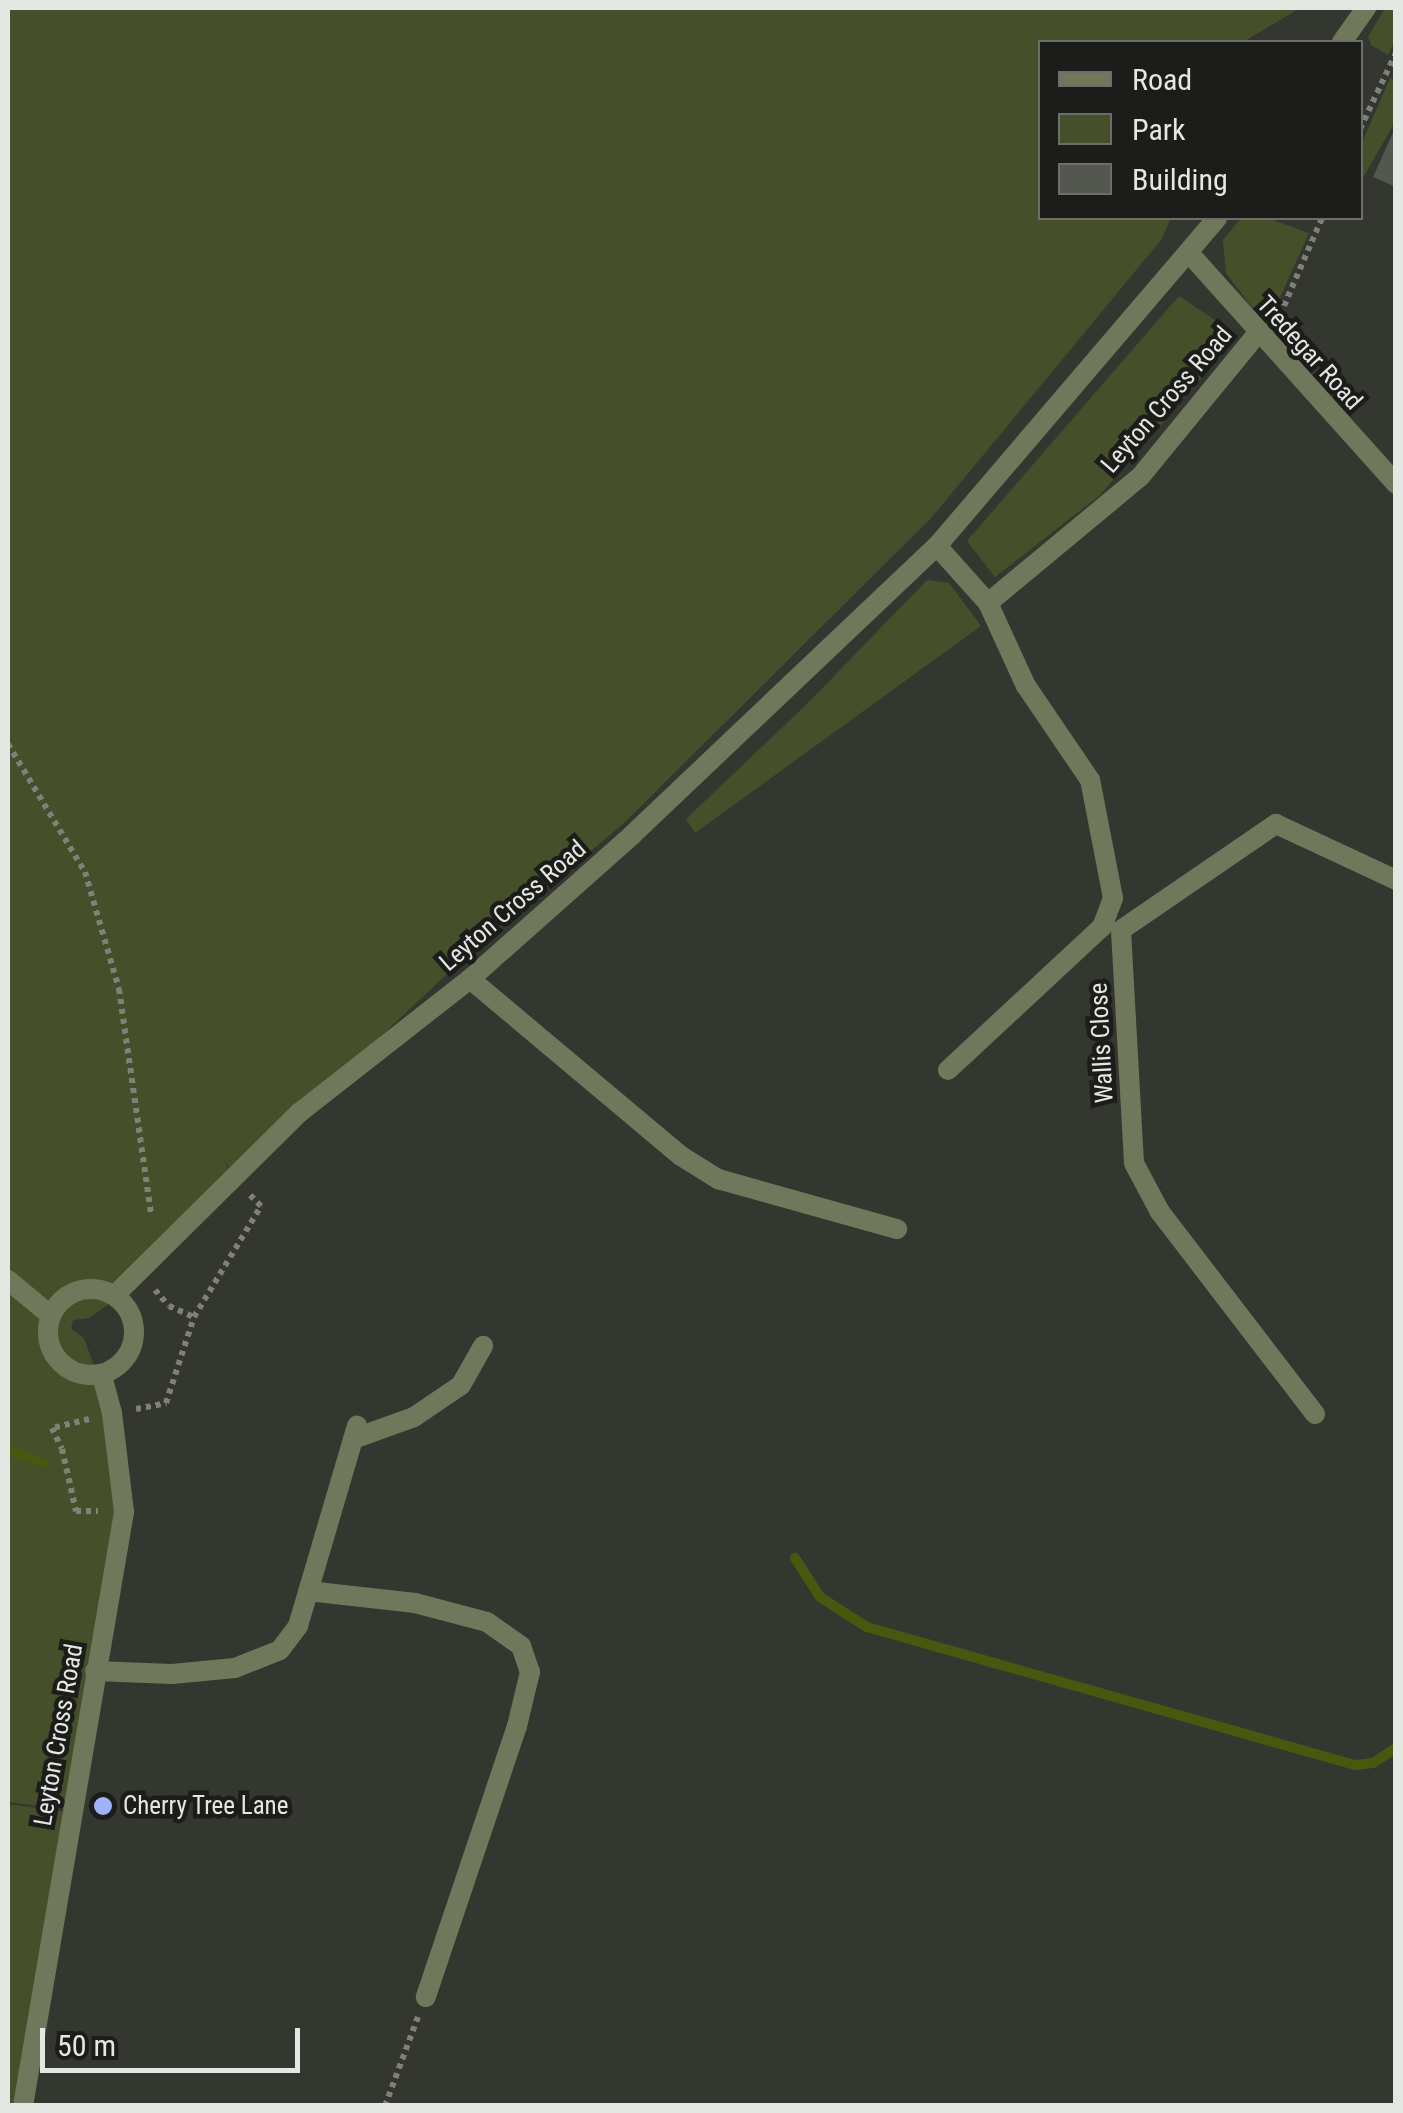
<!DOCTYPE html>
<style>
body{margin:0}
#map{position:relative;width:1403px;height:2113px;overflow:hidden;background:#34372f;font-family:"Roboto Condensed",sans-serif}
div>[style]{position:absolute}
.green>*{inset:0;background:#45502b}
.stream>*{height:10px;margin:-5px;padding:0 5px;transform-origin:5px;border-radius:5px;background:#48580e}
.building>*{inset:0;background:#54574f}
.path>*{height:6px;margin-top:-3px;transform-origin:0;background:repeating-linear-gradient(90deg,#7e8079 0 5px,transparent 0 10px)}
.service>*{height:20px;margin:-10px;padding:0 10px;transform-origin:10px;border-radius:10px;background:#6f785b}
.minor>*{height:20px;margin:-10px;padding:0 10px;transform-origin:10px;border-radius:10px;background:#6f785b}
.tertiary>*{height:20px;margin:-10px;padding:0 10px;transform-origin:10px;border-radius:10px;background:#6f785b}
.tertiary>.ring{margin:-10px;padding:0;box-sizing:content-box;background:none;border:20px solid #6f785b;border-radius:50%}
.dots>*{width:28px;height:28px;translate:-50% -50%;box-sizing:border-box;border:5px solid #1c1d1a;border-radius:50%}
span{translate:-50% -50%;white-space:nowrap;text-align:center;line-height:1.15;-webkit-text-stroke:9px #1c1d1a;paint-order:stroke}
.street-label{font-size:25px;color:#e5e7e2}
.poi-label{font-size:25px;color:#e5e7e2}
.left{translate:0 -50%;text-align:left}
.frame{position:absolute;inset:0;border:10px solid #e5e7e2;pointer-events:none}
.legend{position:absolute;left:1038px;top:40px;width:325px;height:180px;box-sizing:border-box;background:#1c1d1a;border:2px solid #6c6e6a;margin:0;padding:12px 18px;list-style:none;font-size:30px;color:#e5e7e2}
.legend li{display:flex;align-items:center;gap:20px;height:50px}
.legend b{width:50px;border:2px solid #6c6e6a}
.scale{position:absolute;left:40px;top:2028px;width:260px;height:45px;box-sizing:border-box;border:5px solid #e5e7e2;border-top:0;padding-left:12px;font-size:30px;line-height:35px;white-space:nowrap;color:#e5e7e2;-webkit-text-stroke:8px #1c1d1a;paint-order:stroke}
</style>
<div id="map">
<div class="green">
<i style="clip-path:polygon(8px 8px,1300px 8px,1243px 42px,1040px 42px,1040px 218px,1171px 218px,1161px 240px,932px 517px,624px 823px,450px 971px,234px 1175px,223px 1159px,232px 1176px,116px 1299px,89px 1318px,73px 1320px,71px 1329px,84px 1338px,111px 1413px,120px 1479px,69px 1810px,8px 1802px)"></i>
<i style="clip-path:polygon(1385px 8px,1395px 8px,1395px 41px,1388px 55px,1371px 45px,1368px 37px)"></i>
<i style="clip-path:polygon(1390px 78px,1395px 80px,1395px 122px,1363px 178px,1361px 145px)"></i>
<i style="clip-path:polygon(1241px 218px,1267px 218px,1309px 233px,1267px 327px,1226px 273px,1223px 240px)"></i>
<i style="clip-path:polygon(1179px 296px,1228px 329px,1226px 350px,1099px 496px,995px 577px,967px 541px)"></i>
<i style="clip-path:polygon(927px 580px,949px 583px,981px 626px,695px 833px,686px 819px,810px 701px)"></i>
<i style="clip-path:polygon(8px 1804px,68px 1812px,21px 2105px,8px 2106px)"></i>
</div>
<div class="stream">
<i style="left:8px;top:1450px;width:37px;rotate:20deg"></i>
<i style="left:795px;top:1558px;width:46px;rotate:57.3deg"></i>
<i style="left:820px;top:1597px;width:56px;rotate:32.6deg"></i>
<i style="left:867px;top:1627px;width:507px;rotate:15.79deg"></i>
<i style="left:1355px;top:1765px;width:18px;rotate:-6deg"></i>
<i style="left:1373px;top:1763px;width:27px;rotate:-33deg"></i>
</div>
<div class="building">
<i style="clip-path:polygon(1396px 126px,1396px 187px,1373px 177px)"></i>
</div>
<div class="path">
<i style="left:1360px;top:129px;width:84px;rotate:-64.7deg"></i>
<i style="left:1280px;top:315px;width:106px;rotate:-66.6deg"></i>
<i style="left:8px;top:744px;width:149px;rotate:59deg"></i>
<i style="left:85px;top:872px;width:122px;rotate:73.8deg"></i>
<i style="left:119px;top:989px;width:226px;rotate:81.9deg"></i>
<i style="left:155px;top:1290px;width:21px;rotate:49deg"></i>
<i style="left:169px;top:1306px;width:27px;rotate:24deg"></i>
<i style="left:136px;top:1409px;width:31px;rotate:-11deg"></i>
<i style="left:166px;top:1403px;width:90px;rotate:-72deg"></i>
<i style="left:194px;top:1317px;width:130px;rotate:-58.9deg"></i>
<i style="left:261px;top:1206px;width:17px;rotate:-135deg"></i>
<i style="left:89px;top:1419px;width:38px;rotate:166deg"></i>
<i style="left:52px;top:1428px;width:23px;rotate:65deg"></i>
<i style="left:62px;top:1449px;width:64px;rotate:77.3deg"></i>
<i style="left:76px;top:1511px;width:22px"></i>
<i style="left:385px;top:2106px;width:95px;rotate:-69.7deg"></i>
</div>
<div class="service">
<i style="left:470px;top:979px;width:275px;rotate:40deg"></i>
<i style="left:681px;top:1156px;width:44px;rotate:31.9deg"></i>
<i style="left:718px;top:1179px;width:186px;rotate:15.6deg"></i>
<i style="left:948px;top:1070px;width:210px;rotate:-42.9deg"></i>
<i style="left:1102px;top:927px;width:31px;rotate:-69deg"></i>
<i style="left:1113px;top:898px;width:120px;rotate:-101deg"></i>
<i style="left:1090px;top:780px;width:114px;rotate:-124.2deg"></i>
<i style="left:1026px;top:686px;width:91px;rotate:-114.6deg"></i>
<i style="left:353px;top:1439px;width:65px;rotate:-19.8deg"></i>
<i style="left:414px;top:1417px;width:57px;rotate:-34.2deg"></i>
<i style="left:461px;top:1385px;width:45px;rotate:-60.6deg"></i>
<i style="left:308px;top:1591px;width:108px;rotate:6.4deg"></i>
<i style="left:415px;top:1603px;width:74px;rotate:14.8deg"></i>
<i style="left:487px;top:1622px;width:42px;rotate:35.2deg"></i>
<i style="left:521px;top:1646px;width:28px;rotate:71deg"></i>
<i style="left:530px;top:1672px;width:56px;rotate:103.5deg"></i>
<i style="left:517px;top:1726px;width:286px;rotate:108.6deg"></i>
</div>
<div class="minor">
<i style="left:1189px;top:253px;width:310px;rotate:48.1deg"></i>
<i style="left:937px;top:546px;width:76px;rotate:48.2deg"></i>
<i style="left:988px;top:603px;width:197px;rotate:-39.7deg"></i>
<i style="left:1140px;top:477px;width:185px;rotate:-50.7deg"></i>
<i style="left:8px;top:1280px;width:53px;rotate:39.7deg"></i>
<i style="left:1315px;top:1414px;width:255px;rotate:-127.5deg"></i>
<i style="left:1160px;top:1212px;width:55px;rotate:-118deg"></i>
<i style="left:1134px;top:1163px;width:233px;rotate:-93.2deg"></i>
<i style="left:1121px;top:930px;width:188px;rotate:-34.4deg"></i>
<i style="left:1276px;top:824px;width:132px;rotate:25deg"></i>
<i style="left:95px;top:1671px;width:77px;rotate:2.2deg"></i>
<i style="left:172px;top:1674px;width:63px;rotate:-5.4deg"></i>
<i style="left:235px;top:1668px;width:48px;rotate:-21.8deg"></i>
<i style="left:280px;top:1650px;width:30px;rotate:-53deg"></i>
<i style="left:298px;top:1626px;width:209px;rotate:-73.6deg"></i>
</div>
<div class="tertiary">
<i style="left:1342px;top:42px;width:42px;rotate:-54.8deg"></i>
<i class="ring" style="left:48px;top:1289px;width:66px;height:66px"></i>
<i style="left:115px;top:1295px;width:259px;rotate:-44.7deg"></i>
<i style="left:299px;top:1113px;width:217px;rotate:-38.1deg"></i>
<i style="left:470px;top:979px;width:217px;rotate:-41.6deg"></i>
<i style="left:632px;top:835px;width:420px;rotate:-43.5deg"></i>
<i style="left:937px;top:546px;width:431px;rotate:-49.5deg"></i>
<i style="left:23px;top:2106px;width:603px;rotate:-80.35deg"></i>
<i style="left:124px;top:1512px;width:100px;rotate:-96.9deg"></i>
<i style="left:112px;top:1413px;width:39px;rotate:-105deg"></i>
</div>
<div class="dots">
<i style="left:103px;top:1806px;background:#9fb3fd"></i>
</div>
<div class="street-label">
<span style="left:1309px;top:353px;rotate:48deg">Tredegar Road</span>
<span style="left:1167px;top:400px;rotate:-49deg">Leyton Cross Road</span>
<span style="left:513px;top:906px;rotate:-41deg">Leyton Cross Road</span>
<span style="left:1102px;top:1043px;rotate:-93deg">Wallis Close</span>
<span style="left:59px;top:1735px;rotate:-80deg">Leyton Cross Road</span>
</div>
<div class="poi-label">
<span class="left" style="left:123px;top:1806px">Cherry Tree Lane</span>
</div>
<div class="frame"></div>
<ul class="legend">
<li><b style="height:12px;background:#6f785b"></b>Road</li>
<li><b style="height:28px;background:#45502b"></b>Park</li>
<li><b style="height:28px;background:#54574f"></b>Building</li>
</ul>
<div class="scale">50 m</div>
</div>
